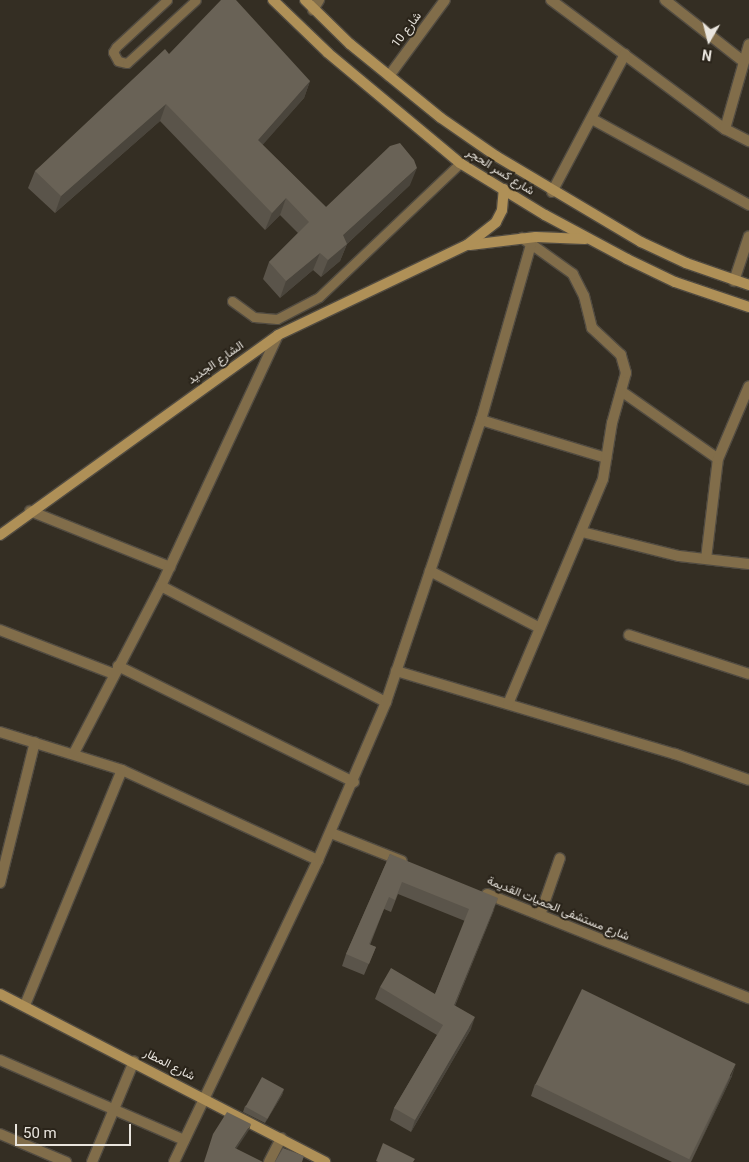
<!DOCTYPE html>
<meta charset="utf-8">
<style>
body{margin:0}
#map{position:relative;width:749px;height:1162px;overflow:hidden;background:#342e23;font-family:Roboto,Vazirmatn,sans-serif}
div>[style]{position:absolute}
.roads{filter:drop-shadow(1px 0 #514b41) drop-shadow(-1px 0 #514b41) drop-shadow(0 1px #514b41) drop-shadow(0 -1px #514b41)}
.lane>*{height:9px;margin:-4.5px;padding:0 4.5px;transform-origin:4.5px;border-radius:4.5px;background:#816d4a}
.street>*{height:10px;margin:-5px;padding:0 5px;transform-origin:5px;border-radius:5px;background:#816d4a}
.secondary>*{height:10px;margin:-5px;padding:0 5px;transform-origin:5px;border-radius:5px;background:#af9057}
.wall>*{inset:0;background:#5a544a}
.shaded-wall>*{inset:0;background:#4a453c}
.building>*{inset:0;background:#696256;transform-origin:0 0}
span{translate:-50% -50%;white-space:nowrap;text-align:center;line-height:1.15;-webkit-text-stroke:4px #2a241a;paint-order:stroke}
.street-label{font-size:12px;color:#e9e5de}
.north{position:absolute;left:684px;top:15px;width:50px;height:50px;-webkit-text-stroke:4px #2a241a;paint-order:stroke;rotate:188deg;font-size:14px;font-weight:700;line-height:20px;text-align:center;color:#e9e5de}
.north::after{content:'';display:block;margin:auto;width:18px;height:22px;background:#e9e5de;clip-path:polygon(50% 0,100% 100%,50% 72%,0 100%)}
.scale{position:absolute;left:15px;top:1124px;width:116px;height:22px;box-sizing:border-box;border:2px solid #e9e5de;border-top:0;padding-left:6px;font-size:15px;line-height:18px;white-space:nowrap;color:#e9e5de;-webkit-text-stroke:4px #2a241a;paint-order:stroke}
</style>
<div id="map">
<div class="roads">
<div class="lane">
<i style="left:167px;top:0;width:69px;rotate:137.3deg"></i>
<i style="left:116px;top:47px;width:6px;rotate:121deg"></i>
<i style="left:113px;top:52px;width:10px;rotate:61deg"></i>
<i style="left:118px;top:61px;width:9px;rotate:13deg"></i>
<i style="left:127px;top:63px;width:93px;rotate:-42.4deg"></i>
<i style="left:232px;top:301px;width:27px;rotate:36deg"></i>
<i style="left:254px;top:317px;width:23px;rotate:5deg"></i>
<i style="left:277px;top:319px;width:47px;rotate:-27.6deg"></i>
<i style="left:319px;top:297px;width:195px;rotate:-43.5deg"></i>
</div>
<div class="street">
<i style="left:551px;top:0;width:217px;rotate:36.6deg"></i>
<i style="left:725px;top:129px;width:27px;rotate:27deg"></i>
<i style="left:665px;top:0;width:100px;rotate:38.1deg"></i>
<i style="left:313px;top:10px;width:12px;rotate:-59deg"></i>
<i style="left:389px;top:76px;width:94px;rotate:-53.6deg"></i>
<i style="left:592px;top:119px;width:179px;rotate:28.7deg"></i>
<i style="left:725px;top:129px;width:88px;rotate:-74.2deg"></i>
<i style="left:552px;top:192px;width:156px;rotate:-62.1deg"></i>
<i style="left:734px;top:281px;width:47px;rotate:-71.6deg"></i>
<i style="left:621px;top:391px;width:118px;rotate:35deg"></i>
<i style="left:481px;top:420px;width:131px;rotate:16.9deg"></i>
<i style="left:30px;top:511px;width:151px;rotate:21.8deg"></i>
<i style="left:582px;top:532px;width:100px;rotate:13.9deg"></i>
<i style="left:679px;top:556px;width:70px;rotate:6.5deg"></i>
<i style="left:706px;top:559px;width:101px;rotate:-83.2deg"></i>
<i style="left:718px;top:459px;width:79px;rotate:-67deg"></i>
<i style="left:430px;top:571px;width:122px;rotate:27.4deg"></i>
<i style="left:161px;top:586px;width:253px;rotate:27.3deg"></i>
<i style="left:0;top:630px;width:122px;rotate:21.1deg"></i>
<i style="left:629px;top:635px;width:126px;rotate:18deg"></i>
<i style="left:118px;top:666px;width:263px;rotate:26.2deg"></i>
<i style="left:396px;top:671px;width:291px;rotate:16.6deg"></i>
<i style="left:675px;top:754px;width:78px;rotate:19.4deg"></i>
<i style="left:508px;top:704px;width:244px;rotate:-67.1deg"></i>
<i style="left:603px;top:479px;width:57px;rotate:-80.9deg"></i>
<i style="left:612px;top:423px;width:52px;rotate:-74.4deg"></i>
<i style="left:626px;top:373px;width:19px;rotate:-106deg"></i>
<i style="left:621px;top:355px;width:40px;rotate:-137deg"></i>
<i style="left:592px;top:328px;width:33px;rotate:-104deg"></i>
<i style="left:584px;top:296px;width:25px;rotate:-117deg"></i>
<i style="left:573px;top:274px;width:52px;rotate:-144.5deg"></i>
<i style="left:0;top:732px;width:128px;rotate:17.3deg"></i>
<i style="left:122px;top:770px;width:216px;rotate:24.7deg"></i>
<i style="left:74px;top:753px;width:188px;rotate:-62.5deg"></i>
<i style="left:161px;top:586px;width:277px;rotate:-65deg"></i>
<i style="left:331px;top:833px;width:76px;rotate:21.5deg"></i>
<i style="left:0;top:883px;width:145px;rotate:-76.1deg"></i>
<i style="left:487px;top:894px;width:282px;rotate:21.7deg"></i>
<i style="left:540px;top:915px;width:60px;rotate:-70.7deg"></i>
<i style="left:25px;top:1005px;width:254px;rotate:-67.6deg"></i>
<i style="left:0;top:1060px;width:201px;rotate:23.5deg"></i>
<i style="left:0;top:1134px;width:72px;rotate:23deg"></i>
<i style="left:92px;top:1162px;width:109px;rotate:-67.4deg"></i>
<i style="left:174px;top:1162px;width:335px;rotate:-64.5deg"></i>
<i style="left:318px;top:860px;width:172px;rotate:-66.7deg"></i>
<i style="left:386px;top:702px;width:298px;rotate:-71.4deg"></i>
<i style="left:481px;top:420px;width:183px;rotate:-74.1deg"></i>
<i style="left:531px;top:244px;width:11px;rotate:-146deg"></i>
<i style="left:269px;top:1162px;width:27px;rotate:-63deg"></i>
</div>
<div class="secondary">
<i style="left:273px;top:0;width:76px;rotate:43.9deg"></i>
<i style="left:328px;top:53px;width:172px;rotate:39.8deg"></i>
<i style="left:460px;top:163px;width:100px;rotate:31.5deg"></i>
<i style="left:545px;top:215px;width:93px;rotate:28.2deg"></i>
<i style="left:627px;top:259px;width:53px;rotate:25.6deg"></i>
<i style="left:675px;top:282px;width:78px;rotate:18.7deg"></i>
<i style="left:305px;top:0;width:63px;rotate:44.4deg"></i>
<i style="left:350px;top:44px;width:117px;rotate:39.1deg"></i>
<i style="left:441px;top:118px;width:67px;rotate:34.6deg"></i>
<i style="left:496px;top:156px;width:169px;rotate:30.7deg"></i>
<i style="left:641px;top:242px;width:50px;rotate:25deg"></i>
<i style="left:686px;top:263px;width:67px;rotate:19.2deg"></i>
<i style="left:470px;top:245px;width:66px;rotate:-6.9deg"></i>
<i style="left:536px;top:237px;width:49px;rotate:2.3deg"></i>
<i style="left:0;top:535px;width:342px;rotate:-35.7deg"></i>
<i style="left:278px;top:335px;width:209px;rotate:-25.5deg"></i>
<i style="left:467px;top:245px;width:37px;rotate:-38deg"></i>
<i style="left:496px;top:222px;width:13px;rotate:-63deg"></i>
<i style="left:502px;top:210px;width:21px;rotate:-85deg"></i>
<i style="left:0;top:994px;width:366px;rotate:27.3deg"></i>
</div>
</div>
<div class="wall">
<i style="clip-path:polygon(169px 54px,310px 81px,304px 98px,262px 145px,326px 207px,410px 185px,347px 244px,340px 261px,321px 277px,313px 270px,280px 298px,263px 279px,269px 262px,298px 233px,280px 215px,265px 230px,160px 121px,55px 213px,28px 188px,35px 171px)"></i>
<i style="clip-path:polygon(390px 854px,494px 910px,455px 1006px,471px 1029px,411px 1132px,390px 1120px,394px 1108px,437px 1035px,375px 999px,380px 987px,435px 994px,465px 921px,398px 894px,391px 912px,384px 909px,370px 945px,376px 947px,364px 975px,342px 966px,346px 954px)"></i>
<i style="clip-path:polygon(732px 1076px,691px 1162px,672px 1162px,531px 1096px,535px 1084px)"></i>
<i style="clip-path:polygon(284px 1089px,282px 1095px,265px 1123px,243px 1112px,245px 1106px)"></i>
</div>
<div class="shaded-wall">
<i style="clip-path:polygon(310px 81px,304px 98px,252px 157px,258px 140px)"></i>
<i style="clip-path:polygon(166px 104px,160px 121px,55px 213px,61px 196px)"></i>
<i style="clip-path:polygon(417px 168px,410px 185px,347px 244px,340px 261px,321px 277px,328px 260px,343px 235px)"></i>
<i style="clip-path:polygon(286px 198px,280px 215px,265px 230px,272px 213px)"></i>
<i style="clip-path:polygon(320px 253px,313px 270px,280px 298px,286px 281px)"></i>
<i style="clip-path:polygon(498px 898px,494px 910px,450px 1017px,454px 1005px)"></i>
<i style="clip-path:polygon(475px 1017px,471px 1029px,411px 1132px,415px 1120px)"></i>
<i style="clip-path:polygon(736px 1064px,732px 1076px,691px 1162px)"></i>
<i style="clip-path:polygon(284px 1089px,282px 1095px,265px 1123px,268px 1117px)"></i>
<i style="clip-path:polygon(251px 1124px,249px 1130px,233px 1154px,235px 1148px)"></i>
</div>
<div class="building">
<i style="clip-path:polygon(221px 0,236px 0,310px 81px,258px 140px,326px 207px,390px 146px,400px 143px,414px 160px,417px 168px,343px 235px,347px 244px,328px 260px,320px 253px,286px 281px,269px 262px,309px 222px,286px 198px,272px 213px,166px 104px,61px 196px,35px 171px,165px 49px,169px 54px)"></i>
<i style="clip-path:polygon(390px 854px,498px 898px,454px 1005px,475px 1017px,415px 1120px,394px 1108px,443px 1025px,380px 987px,391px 968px,435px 994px,469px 909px,402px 882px,395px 900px,389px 897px,369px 944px,376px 947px,369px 964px,346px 954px)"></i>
<i style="left:582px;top:989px;width:171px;height:106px;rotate:26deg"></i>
<i style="left:262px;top:1077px;width:25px;height:34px;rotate:29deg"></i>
<i style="clip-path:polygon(227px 1112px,251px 1124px,235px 1148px,263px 1162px,204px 1162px,213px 1134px)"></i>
<i style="clip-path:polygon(383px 1143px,415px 1159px,413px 1162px,378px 1162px,376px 1161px)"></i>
<i style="clip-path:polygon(283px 1148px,304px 1156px,302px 1162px,275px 1162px)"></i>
</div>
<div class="street-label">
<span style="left:407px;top:30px;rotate:-53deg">شارع 10</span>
<span style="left:500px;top:172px;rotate:32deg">شارع كسر الحجر</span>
<span style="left:216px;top:363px;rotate:-35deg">الشارع الجديد</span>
<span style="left:558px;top:909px;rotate:22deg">شارع مستشفى الحميات القديمة</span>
<span style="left:169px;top:1065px;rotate:27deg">شارع المطار</span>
</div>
<div class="north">N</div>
<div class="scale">50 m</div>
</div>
